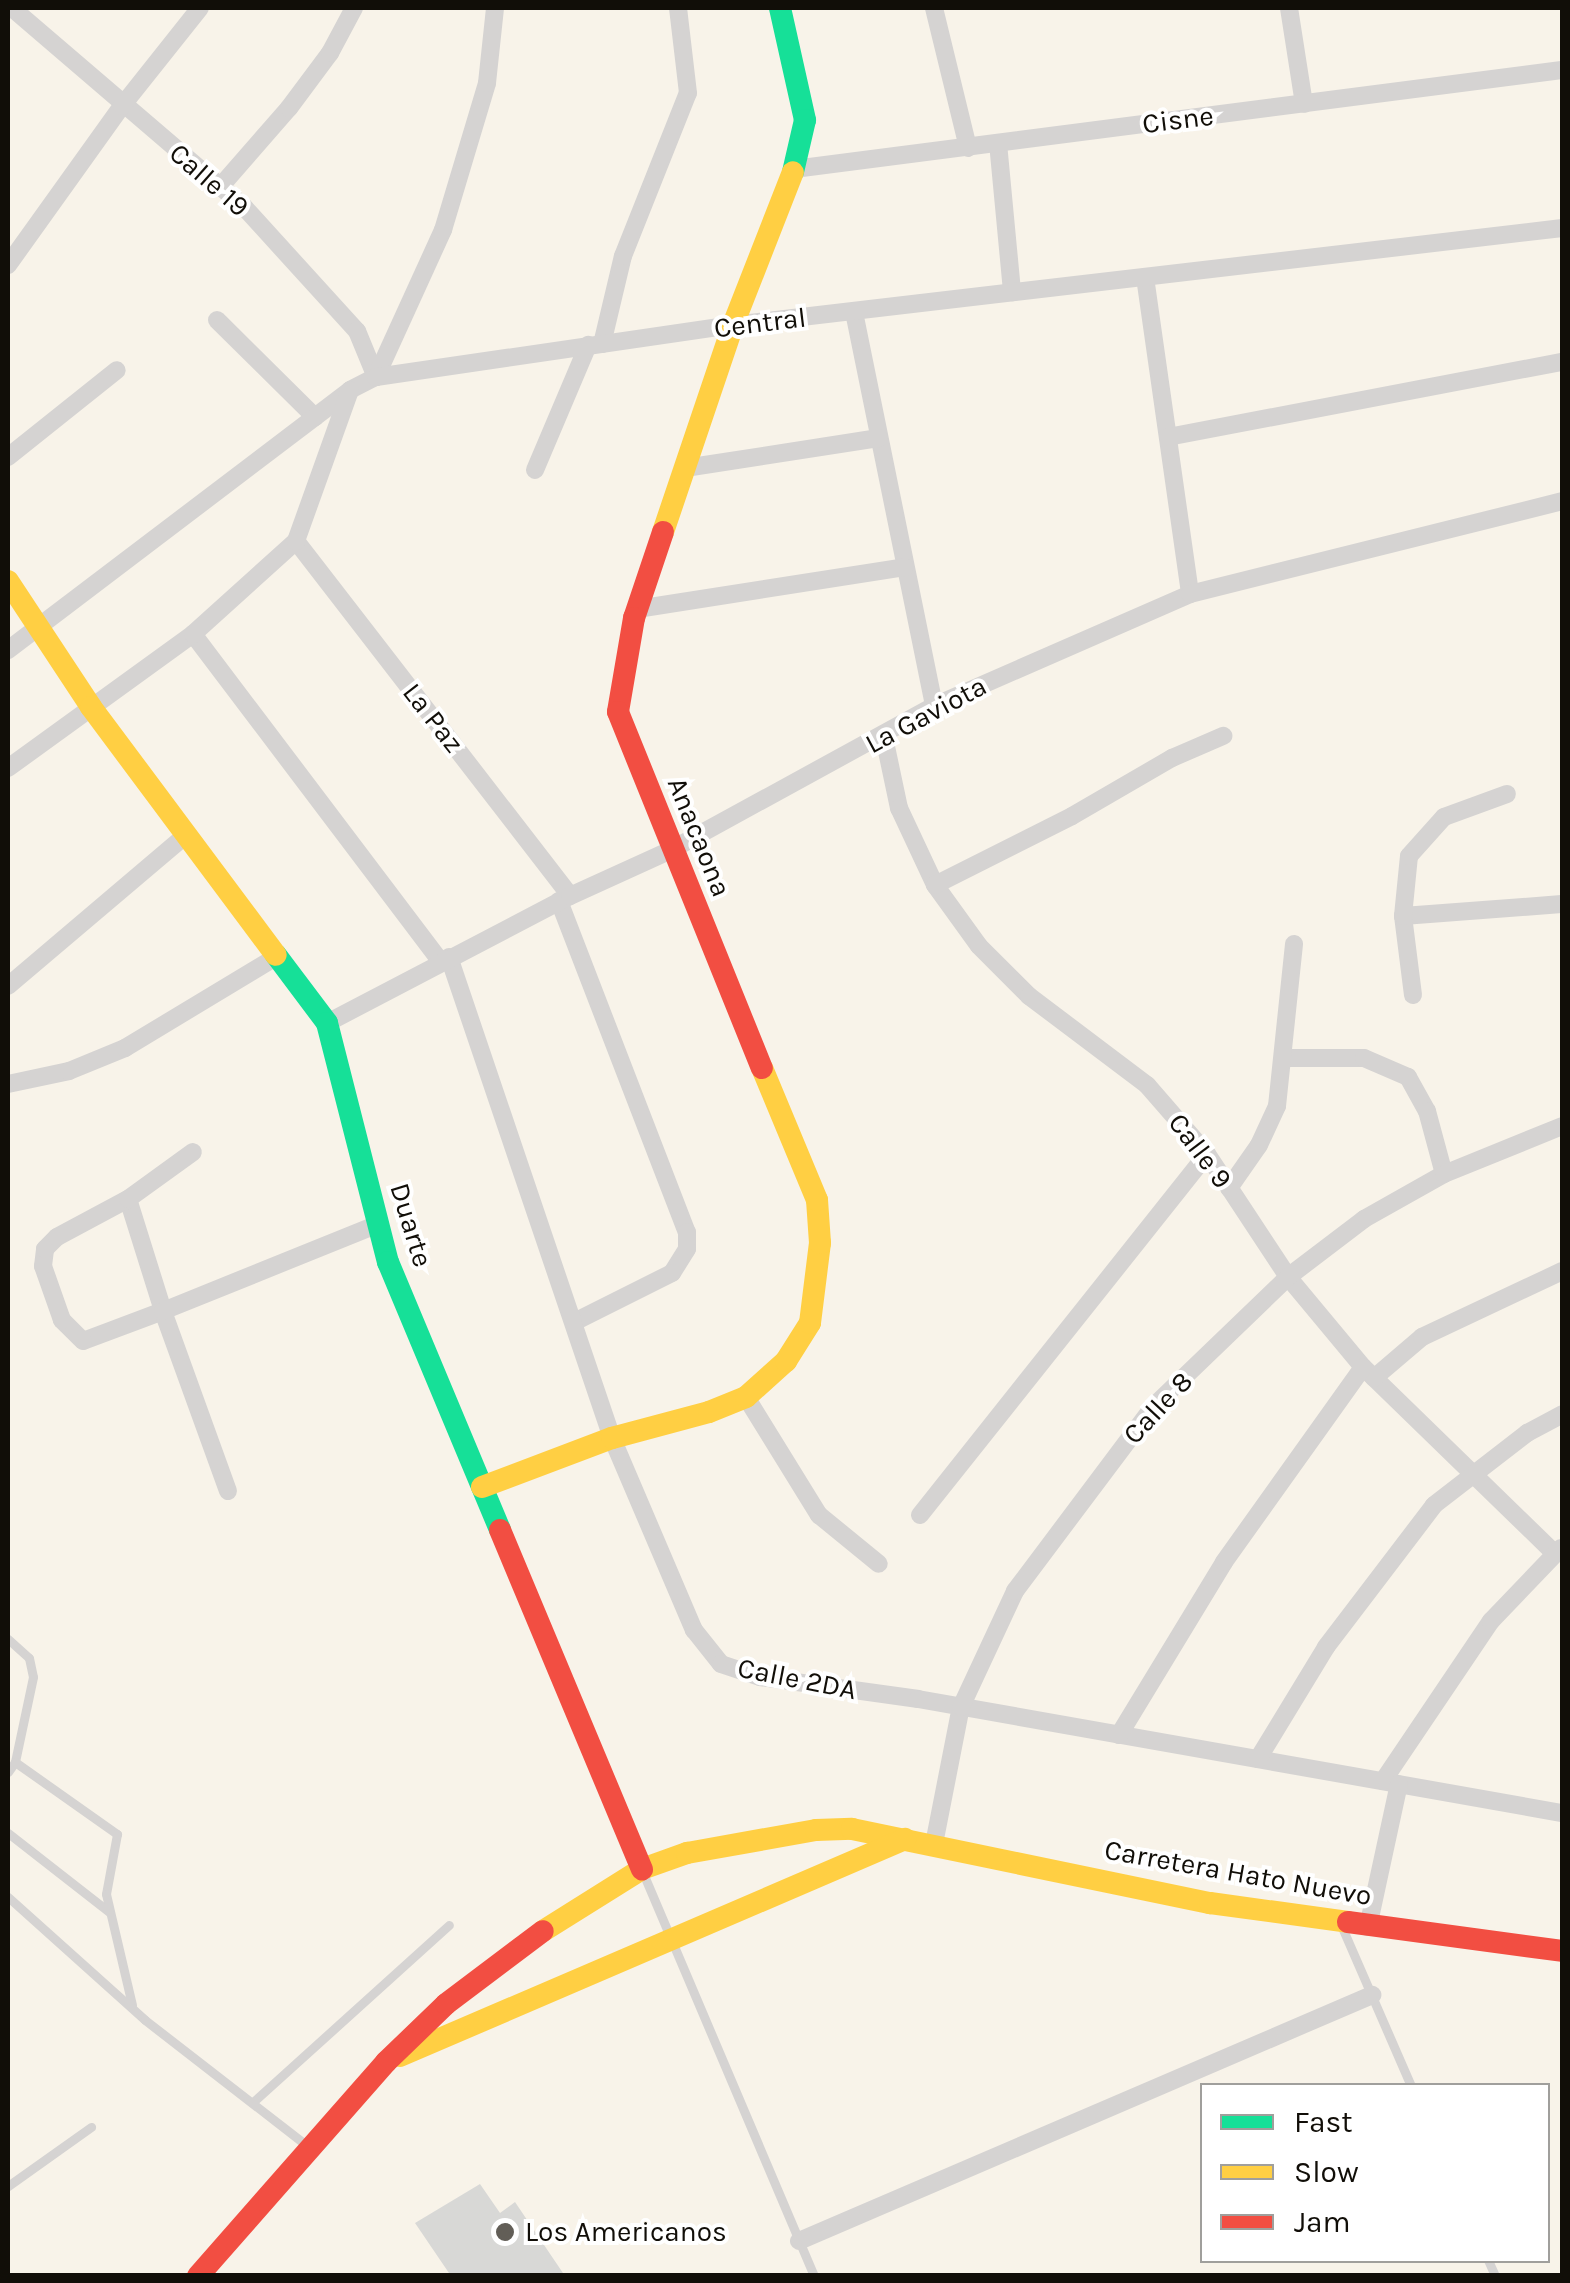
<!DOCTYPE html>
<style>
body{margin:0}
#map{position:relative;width:1570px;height:2283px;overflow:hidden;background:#f8f3e9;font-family:Karla,sans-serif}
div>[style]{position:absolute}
.building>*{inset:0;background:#d8d8d6}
.lane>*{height:9px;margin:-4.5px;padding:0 4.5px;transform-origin:4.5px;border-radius:4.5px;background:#d5d3d2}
.street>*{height:18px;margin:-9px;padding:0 9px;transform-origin:9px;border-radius:9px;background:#d5d3d2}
.fast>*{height:22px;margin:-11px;padding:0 11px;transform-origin:11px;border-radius:11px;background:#16e098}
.slow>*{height:22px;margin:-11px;padding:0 11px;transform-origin:11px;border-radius:11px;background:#ffcf43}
.jam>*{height:22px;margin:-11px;padding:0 11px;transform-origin:11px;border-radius:11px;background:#f24e42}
.dots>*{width:28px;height:28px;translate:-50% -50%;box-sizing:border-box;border:5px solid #fff;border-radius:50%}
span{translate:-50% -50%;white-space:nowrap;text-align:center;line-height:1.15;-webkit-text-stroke:8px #fff;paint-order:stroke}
.street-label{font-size:28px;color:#110e08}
.poi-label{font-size:28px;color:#110e08}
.left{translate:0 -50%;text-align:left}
.frame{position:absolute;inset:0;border:10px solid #110e08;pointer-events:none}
.legend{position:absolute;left:1200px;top:2083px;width:350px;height:180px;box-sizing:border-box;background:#fff;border:2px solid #a09f9c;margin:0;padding:12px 18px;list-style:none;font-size:30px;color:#110e08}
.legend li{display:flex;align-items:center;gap:20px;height:50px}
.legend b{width:50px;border:2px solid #a09f9c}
</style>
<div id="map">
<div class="building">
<i style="clip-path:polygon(480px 2184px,500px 2213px,515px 2202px,565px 2276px,451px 2276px,415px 2223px)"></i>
</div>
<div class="lane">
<i style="left:8px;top:1639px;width:28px;rotate:42deg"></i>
<i style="left:29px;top:1658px;width:19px;rotate:78deg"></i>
<i style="left:33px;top:1677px;width:87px;rotate:102deg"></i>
<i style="left:8px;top:1772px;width:12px;rotate:-55deg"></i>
<i style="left:15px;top:1762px;width:125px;rotate:35.2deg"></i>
<i style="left:117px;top:1834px;width:61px;rotate:100.4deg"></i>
<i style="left:106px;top:1894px;width:114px;rotate:76.8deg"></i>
<i style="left:8px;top:1833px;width:128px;rotate:38deg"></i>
<i style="left:643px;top:1873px;width:438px;rotate:67deg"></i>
<i style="left:8px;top:1897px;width:184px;rotate:41.9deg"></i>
<i style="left:145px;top:2020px;width:207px;rotate:37.8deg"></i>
<i style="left:1341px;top:1925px;width:176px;rotate:66.5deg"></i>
<i style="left:253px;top:2102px;width:264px;rotate:-42.1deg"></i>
<i style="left:8px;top:2186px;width:102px;rotate:-35.4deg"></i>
<i style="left:1488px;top:2260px;width:17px;rotate:66deg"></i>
</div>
<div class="street">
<i style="left:12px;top:8px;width:306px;rotate:40.6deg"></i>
<i style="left:244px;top:207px;width:168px;rotate:47.7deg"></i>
<i style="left:357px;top:331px;width:50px;rotate:67.6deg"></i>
<i style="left:934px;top:8px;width:144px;rotate:76.3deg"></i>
<i style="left:1289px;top:8px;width:97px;rotate:81.1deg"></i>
<i style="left:998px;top:143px;width:150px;rotate:84.6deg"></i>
<i style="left:794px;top:169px;width:774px;rotate:-7.35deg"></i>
<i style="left:220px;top:187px;width:105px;rotate:-48.9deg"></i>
<i style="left:289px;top:108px;width:69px;rotate:-53.3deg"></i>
<i style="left:330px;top:53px;width:51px;rotate:-61.9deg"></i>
<i style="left:8px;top:265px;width:196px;rotate:-54.4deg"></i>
<i style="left:122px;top:106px;width:125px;rotate:-51.5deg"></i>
<i style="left:1145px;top:277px;width:320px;rotate:81.9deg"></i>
<i style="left:854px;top:312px;width:402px;rotate:78.5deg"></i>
<i style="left:217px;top:320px;width:138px;rotate:44.7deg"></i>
<i style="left:602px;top:344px;width:90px;rotate:-76.6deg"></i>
<i style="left:623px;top:256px;width:175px;rotate:-68.3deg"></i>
<i style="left:688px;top:93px;width:86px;rotate:-96.7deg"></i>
<i style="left:376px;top:377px;width:162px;rotate:-65.5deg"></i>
<i style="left:443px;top:230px;width:153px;rotate:-73.3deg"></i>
<i style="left:487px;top:83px;width:75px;rotate:-83.9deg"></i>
<i style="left:1168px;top:437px;width:401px;rotate:-10.8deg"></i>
<i style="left:8px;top:457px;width:139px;rotate:-38.6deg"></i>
<i style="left:685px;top:468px;width:196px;rotate:-8.8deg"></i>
<i style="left:535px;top:470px;width:136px;rotate:-67deg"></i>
<i style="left:296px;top:541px;width:448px;rotate:52.3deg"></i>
<i style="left:637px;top:609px;width:271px;rotate:-8.9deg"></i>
<i style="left:193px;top:634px;width:411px;rotate:52.9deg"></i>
<i style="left:8px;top:650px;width:430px;rotate:-37.2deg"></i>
<i style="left:350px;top:390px;width:29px;rotate:-27deg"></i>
<i style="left:376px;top:377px;width:361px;rotate:-8.3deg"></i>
<i style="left:733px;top:325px;width:835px;rotate:-6.67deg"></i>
<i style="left:884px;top:737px;width:73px;rotate:78.1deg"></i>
<i style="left:899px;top:808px;width:85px;rotate:64.9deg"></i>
<i style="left:935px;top:885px;width:75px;rotate:54.2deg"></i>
<i style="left:979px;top:946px;width:71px;rotate:45deg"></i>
<i style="left:1029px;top:996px;width:148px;rotate:37deg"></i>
<i style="left:1147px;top:1085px;width:91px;rotate:49deg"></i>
<i style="left:1207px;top:1154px;width:147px;rotate:56.6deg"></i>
<i style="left:1288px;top:1277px;width:117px;rotate:50.2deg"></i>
<i style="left:1363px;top:1367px;width:265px;rotate:44.2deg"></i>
<i style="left:8px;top:768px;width:228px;rotate:-35.9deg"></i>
<i style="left:193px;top:634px;width:139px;rotate:-42.1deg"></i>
<i style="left:296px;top:541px;width:160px;rotate:-70.3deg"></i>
<i style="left:935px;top:885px;width:153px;rotate:-26.7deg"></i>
<i style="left:1072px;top:816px;width:116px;rotate:-30.1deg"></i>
<i style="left:1172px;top:758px;width:56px;rotate:-23.3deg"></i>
<i style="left:559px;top:901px;width:355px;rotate:68.9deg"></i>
<i style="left:687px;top:1232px;width:17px;rotate:90deg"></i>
<i style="left:687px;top:1249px;width:28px;rotate:122deg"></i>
<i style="left:672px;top:1273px;width:110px;rotate:153.4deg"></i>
<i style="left:1403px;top:916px;width:159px;rotate:-4.3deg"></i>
<i style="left:449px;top:957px;width:508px;rotate:71.28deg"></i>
<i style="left:612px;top:1438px;width:209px;rotate:66.9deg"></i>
<i style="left:694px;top:1630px;width:43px;rotate:51.5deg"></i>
<i style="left:721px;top:1664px;width:41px;rotate:18.4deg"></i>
<i style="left:760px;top:1677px;width:160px;rotate:7.9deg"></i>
<i style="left:918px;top:1699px;width:654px;rotate:10.04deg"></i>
<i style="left:8px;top:986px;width:232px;rotate:-40.3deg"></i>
<i style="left:1413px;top:995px;width:80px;rotate:-97.2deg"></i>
<i style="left:1403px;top:916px;width:60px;rotate:-84.3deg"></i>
<i style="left:1409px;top:856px;width:52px;rotate:-48.1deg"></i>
<i style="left:1444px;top:817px;width:67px;rotate:-20.1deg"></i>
<i style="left:327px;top:1023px;width:274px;rotate:-27.6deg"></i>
<i style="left:570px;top:896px;width:111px;rotate:-24.5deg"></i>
<i style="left:671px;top:850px;width:300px;rotate:-28.7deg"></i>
<i style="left:934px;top:706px;width:279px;rotate:-23.6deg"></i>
<i style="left:1190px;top:594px;width:383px;rotate:-14deg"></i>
<i style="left:1283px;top:1058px;width:81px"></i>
<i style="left:1364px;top:1058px;width:48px;rotate:23.4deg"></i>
<i style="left:1408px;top:1077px;width:39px;rotate:61deg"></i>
<i style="left:1427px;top:1111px;width:65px;rotate:74.9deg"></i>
<i style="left:8px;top:1084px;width:62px;rotate:-12deg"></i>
<i style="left:69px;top:1071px;width:61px;rotate:-22.3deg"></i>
<i style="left:125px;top:1048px;width:176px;rotate:-31.1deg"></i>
<i style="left:1229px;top:1188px;width:52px;rotate:-55.1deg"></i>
<i style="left:1259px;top:1145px;width:43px;rotate:-65.2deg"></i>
<i style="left:1277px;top:1106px;width:163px;rotate:-84deg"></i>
<i style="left:128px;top:1199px;width:117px;rotate:72.6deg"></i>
<i style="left:163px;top:1311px;width:85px;rotate:159.4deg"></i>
<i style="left:83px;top:1341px;width:30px;rotate:-135deg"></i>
<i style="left:62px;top:1320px;width:57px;rotate:-109.4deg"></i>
<i style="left:43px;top:1266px;width:17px;rotate:-83deg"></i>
<i style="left:45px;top:1249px;width:17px;rotate:-45deg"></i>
<i style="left:57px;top:1237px;width:81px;rotate:-28.2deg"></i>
<i style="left:128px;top:1199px;width:80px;rotate:-35.9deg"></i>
<i style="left:1374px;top:1378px;width:63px;rotate:-40.5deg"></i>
<i style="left:1422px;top:1337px;width:155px;rotate:-25.2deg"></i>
<i style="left:746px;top:1397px;width:139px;rotate:58.3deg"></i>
<i style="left:819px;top:1515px;width:77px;rotate:39.2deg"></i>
<i style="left:228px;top:1491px;width:191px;rotate:-109.9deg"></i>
<i style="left:163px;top:1311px;width:230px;rotate:-22deg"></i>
<i style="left:920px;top:1515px;width:461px;rotate:-51.5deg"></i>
<i style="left:1119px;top:1735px;width:202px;rotate:-58.7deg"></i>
<i style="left:1224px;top:1562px;width:239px;rotate:-54.5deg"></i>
<i style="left:1258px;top:1759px;width:131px;rotate:-58.7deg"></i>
<i style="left:1326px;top:1647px;width:178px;rotate:-52.7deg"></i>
<i style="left:1434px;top:1505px;width:118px;rotate:-37.7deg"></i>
<i style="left:1527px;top:1433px;width:40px;rotate:-28deg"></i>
<i style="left:1383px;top:1781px;width:193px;rotate:-56deg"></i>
<i style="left:1491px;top:1621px;width:101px;rotate:-46.2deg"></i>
<i style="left:934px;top:1844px;width:140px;rotate:-78.9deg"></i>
<i style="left:961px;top:1707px;width:128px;rotate:-65deg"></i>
<i style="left:1015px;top:1591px;width:231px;rotate:-53.1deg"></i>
<i style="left:1154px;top:1406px;width:186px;rotate:-43.9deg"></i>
<i style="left:1288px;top:1277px;width:96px;rotate:-37.3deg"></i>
<i style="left:1364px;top:1219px;width:92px;rotate:-29.4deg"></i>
<i style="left:1444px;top:1174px;width:127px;rotate:-22.1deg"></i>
<i style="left:1368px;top:1927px;width:146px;rotate:-77.8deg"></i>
<i style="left:799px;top:2241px;width:624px;rotate:-23.23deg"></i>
</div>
<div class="fast">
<i style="left:780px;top:8px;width:115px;rotate:77.4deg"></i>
<i style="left:805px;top:120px;width:53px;rotate:103deg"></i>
<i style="left:276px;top:955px;width:85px;rotate:53.1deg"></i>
<i style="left:327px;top:1023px;width:247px;rotate:75.7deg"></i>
<i style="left:388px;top:1262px;width:290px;rotate:67.3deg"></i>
</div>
<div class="slow">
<i style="left:663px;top:532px;width:219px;rotate:-71.3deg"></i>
<i style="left:733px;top:325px;width:164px;rotate:-68.6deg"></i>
<i style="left:8px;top:581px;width:151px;rotate:56.6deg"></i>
<i style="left:91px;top:707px;width:309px;rotate:53.3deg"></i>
<i style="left:482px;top:1487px;width:139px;rotate:-20.7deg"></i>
<i style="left:612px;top:1438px;width:100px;rotate:-15deg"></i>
<i style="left:709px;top:1412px;width:40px;rotate:-22deg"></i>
<i style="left:746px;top:1397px;width:54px;rotate:-42deg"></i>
<i style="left:786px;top:1361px;width:45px;rotate:-57.7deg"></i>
<i style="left:810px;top:1323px;width:81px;rotate:-82.9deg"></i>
<i style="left:820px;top:1243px;width:43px;rotate:-94deg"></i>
<i style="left:817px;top:1200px;width:143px;rotate:-112.6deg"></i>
<i style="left:543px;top:1931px;width:117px;rotate:-32.1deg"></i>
<i style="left:642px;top:1869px;width:48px;rotate:-19.6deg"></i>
<i style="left:687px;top:1853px;width:131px;rotate:-10.1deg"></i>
<i style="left:816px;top:1830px;width:36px;rotate:-2deg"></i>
<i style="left:852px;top:1829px;width:366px;rotate:11.7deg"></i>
<i style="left:1210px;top:1903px;width:139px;rotate:7.8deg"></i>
<i style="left:400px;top:2056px;width:550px;rotate:-23.25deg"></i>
</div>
<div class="jam">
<i style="left:663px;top:532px;width:91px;rotate:108.6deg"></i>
<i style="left:634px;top:618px;width:95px;rotate:99.7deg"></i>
<i style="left:618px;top:712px;width:384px;rotate:68deg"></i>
<i style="left:500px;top:1530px;width:368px;rotate:67.3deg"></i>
<i style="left:1348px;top:1922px;width:216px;rotate:7.7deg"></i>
<i style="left:198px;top:2276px;width:285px;rotate:-48.7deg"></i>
<i style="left:386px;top:2062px;width:83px;rotate:-44deg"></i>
<i style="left:446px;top:2004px;width:121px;rotate:-37deg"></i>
</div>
<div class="dots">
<i style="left:505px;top:2232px;background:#625e57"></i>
</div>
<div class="street-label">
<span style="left:1178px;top:120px;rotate:-7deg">Cisne</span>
<span style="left:209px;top:180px;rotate:41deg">Calle 19</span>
<span style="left:760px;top:323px;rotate:-7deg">Central</span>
<span style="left:926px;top:715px;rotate:-28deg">La Gaviota</span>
<span style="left:433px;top:718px;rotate:52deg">La Paz</span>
<span style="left:699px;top:837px;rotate:68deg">Anacaona</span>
<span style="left:1200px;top:1151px;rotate:53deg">Calle 9</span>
<span style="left:411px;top:1225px;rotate:73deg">Duarte</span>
<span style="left:1158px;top:1408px;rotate:-47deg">Calle 8</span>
<span style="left:797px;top:1679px;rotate:11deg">Calle 2DA</span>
<span style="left:1238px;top:1873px;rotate:10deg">Carretera Hato Nuevo</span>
</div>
<div class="poi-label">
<span class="left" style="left:525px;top:2232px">Los Americanos</span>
</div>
<div class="frame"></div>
<ul class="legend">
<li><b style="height:12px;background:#16e098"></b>Fast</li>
<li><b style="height:12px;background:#ffcf43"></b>Slow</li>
<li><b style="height:12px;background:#f24e42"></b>Jam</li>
</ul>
</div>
